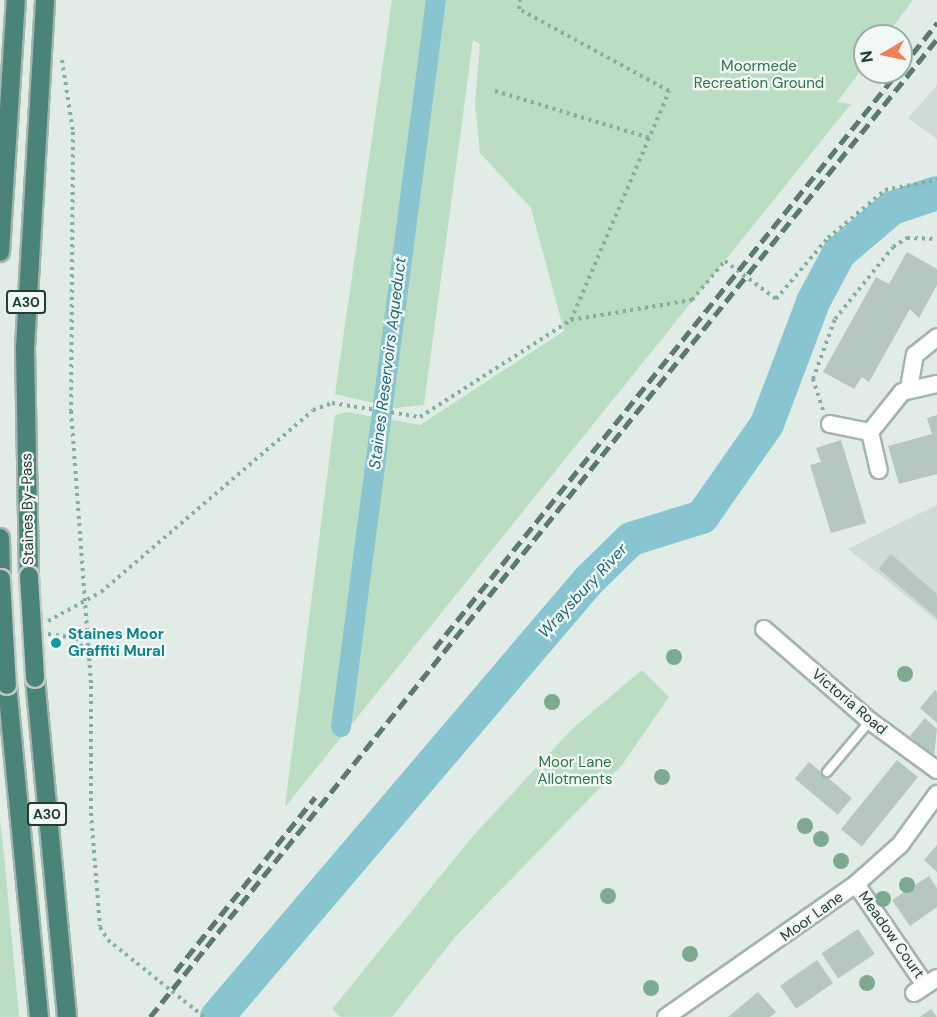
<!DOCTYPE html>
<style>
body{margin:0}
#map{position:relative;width:937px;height:1017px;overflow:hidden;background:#e1ece7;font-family:"DM Sans",sans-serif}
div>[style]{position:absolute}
.built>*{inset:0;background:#cfdbd6}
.green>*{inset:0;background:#baddc4}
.canal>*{height:20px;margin:-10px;padding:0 10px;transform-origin:10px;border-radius:10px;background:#89c5d1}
.river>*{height:34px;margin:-17px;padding:0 17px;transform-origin:17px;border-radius:17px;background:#89c5d1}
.building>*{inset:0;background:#b6c6c0;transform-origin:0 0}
.path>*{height:4px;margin-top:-2px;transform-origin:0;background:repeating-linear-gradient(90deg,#82afa1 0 3px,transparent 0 7.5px)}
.roads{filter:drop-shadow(2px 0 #a4b4ae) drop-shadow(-2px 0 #a4b4ae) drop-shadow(0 2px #a4b4ae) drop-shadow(0 -2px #a4b4ae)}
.service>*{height:8px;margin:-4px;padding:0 4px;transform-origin:4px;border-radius:4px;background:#fff}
.minor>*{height:16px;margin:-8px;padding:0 8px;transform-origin:8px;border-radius:8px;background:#fff}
.trunk>*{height:18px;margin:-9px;padding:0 9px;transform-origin:9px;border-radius:9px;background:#4a8478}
.rail>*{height:4.5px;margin-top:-2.25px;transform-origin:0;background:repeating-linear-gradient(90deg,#5c7871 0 12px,transparent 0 18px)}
.path-bridge>*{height:4px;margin-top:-2px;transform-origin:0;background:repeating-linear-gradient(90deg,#82afa1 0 3px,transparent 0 7.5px)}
.bridges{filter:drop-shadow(2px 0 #c1c8c6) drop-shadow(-2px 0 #c1c8c6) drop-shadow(0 2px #c1c8c6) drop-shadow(0 -2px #c1c8c6)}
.trunk-bridge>*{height:18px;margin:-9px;padding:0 9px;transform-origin:9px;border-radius:9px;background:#4a8478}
.trees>*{width:16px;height:16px;margin:-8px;border-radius:50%;background:#7da990}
.dots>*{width:16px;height:16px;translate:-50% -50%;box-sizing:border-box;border:3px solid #f2f8f5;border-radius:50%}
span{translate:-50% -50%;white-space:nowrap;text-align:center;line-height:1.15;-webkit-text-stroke:4.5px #f2f8f5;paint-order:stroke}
.shield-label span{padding:2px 4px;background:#f2f8f5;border:2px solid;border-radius:4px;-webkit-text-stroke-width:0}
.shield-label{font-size:14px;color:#213c35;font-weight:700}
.park-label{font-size:15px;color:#2c7348}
.street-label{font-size:15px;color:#213c35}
.culture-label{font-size:15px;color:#0d838f;font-weight:700}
.left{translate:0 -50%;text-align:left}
.water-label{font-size:16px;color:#1c6878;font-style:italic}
.north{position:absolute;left:853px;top:24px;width:60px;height:60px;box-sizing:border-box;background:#f2f8f5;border:2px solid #9eada8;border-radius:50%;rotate:261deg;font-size:16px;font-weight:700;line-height:24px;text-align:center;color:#213c35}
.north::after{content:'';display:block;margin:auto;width:21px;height:27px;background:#f1805a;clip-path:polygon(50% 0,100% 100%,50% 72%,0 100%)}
</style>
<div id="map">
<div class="built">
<i style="clip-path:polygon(937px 85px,937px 139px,908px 118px)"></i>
<i style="clip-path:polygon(937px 505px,937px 621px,848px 549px)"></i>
</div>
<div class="green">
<i style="clip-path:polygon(392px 0,913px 0,886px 36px,865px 36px,865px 65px,837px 102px,851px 104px,285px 807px,335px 415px,347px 412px,420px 425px,564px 331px,531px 208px,480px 153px,475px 103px,480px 44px,473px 40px,424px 405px,395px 408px,335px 394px)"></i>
<i style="clip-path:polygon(642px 670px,669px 697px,622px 765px,456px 936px,392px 1017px,340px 1017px,332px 1009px,473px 836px,572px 729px)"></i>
<i style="clip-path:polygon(0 819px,5px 865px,19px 1017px,0 1017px)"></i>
</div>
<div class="canal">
<i style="left:341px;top:727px;width:733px;rotate:-82.56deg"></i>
</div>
<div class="river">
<i style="left:217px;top:1017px;width:572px;rotate:-49.6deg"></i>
<i style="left:588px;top:581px;width:60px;rotate:-44.3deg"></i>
<i style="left:631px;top:539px;width:74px;rotate:-17.2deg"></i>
<i style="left:702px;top:517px;width:113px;rotate:-55deg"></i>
<i style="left:767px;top:424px;width:130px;rotate:-69.3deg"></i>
<i style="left:813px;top:302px;width:55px;rotate:-62deg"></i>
<i style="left:839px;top:253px;width:70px;rotate:-40.3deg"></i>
<i style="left:892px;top:208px;width:47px;rotate:-18.4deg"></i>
</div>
<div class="building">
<i style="clip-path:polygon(907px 252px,937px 269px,937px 285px,919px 318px,910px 309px,869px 382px,862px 377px,854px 389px,823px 372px,876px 277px,889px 284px)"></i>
<i style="clip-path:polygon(937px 415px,937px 474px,899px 484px,888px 446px,932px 434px,927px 418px)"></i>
<i style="clip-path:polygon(841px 440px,866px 523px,831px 533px,810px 465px,821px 462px,816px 448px)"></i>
<i style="clip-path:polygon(891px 554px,937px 594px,937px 618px,879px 569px)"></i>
<i style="clip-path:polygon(935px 690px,937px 692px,937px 723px,920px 708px)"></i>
<i style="clip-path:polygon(925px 718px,937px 729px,934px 757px,910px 736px)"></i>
<i style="left:897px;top:760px;width:27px;height:89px;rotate:39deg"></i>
<i style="left:809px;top:762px;width:56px;height:22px;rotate:40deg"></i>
<i style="clip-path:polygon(937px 845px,937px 872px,924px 860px)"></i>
<i style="clip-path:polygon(929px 876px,937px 888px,937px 907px,910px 926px,892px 900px)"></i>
<i style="left:858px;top:929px;width:30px;height:44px;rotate:56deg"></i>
<i style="left:817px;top:960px;width:28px;height:45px;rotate:55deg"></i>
<i style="clip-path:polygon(758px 992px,776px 1012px,770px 1017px,728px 1017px)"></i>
<i style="clip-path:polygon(931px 1009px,937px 1017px,920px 1017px)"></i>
</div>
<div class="path">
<i style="left:62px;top:60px;width:73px;rotate:81.3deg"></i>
<i style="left:73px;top:132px;width:279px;rotate:90.4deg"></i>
<i style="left:71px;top:411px;width:276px;rotate:85.8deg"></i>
<i style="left:91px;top:686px;width:127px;rotate:90deg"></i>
<i style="left:91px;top:813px;width:114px;rotate:85.5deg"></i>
<i style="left:100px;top:927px;width:15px;rotate:58deg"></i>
<i style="left:495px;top:91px;width:165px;rotate:16.9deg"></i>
<i style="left:571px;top:320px;width:123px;rotate:-9.4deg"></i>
<i style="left:692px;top:300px;width:51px;rotate:-49.8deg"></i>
<i style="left:725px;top:261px;width:64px;rotate:36.7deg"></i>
<i style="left:776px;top:299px;width:80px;rotate:-49.6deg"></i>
<i style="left:828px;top:238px;width:75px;rotate:-40.1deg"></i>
<i style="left:885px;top:190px;width:53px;rotate:-10.9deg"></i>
<i style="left:823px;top:410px;width:33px;rotate:-108deg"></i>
<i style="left:813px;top:379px;width:64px;rotate:-69.9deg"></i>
<i style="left:835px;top:319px;width:92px;rotate:-51.1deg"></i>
<i style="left:893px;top:247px;width:17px;rotate:-33deg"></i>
<i style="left:907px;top:238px;width:30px;rotate:2deg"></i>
<i style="left:48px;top:621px;width:60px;rotate:-28.7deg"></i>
<i style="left:101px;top:592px;width:279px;rotate:-40.6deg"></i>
<i style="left:313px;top:410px;width:20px;rotate:-20deg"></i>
<i style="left:332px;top:403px;width:89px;rotate:9deg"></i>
<i style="left:420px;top:417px;width:179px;rotate:-32.7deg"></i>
<i style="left:571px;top:320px;width:249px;rotate:-66.8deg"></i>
<i style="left:669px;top:91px;width:171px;rotate:-151.3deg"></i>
<i style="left:519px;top:9px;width:9px;rotate:-84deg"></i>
<i style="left:48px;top:634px;width:28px;rotate:8deg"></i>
<i style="left:76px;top:638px;width:22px;rotate:56deg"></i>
</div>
<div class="roads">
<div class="service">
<i style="left:827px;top:772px;width:67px;rotate:-49.9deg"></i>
</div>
<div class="minor">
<i style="left:909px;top:388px;width:34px;rotate:-80deg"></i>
<i style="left:915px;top:355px;width:28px;rotate:-39deg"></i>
<i style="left:830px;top:424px;width:41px;rotate:11.3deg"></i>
<i style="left:870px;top:432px;width:51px;rotate:-51.3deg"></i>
<i style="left:902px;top:392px;width:36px;rotate:-13deg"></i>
<i style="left:870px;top:432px;width:39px;rotate:77deg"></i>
<i style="left:764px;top:629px;width:140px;rotate:41deg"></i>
<i style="left:870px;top:721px;width:83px;rotate:36.2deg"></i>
<i style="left:856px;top:884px;width:122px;rotate:55.7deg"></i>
<i style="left:914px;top:993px;width:27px;rotate:-33deg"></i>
<i style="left:666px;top:1017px;width:232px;rotate:-35deg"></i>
<i style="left:856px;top:884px;width:59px;rotate:-41.6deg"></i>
<i style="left:900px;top:845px;width:63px;rotate:-54deg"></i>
</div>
<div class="trunk">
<i style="left:0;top:252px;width:253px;rotate:-86.4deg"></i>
<i style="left:0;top:538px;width:41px;rotate:88.6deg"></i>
<i style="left:29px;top:576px;width:228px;rotate:-91deg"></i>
<i style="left:25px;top:348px;width:349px;rotate:-86.7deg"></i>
<i style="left:35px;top:678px;width:341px;rotate:84.6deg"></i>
<i style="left:7px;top:685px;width:334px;rotate:84.5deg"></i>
</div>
</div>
<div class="rail">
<i style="left:901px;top:68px;width:58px;rotate:-51.3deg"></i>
<i style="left:434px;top:649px;width:740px;rotate:-51.2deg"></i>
<i style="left:175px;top:972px;width:224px;rotate:-51.3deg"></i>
<i style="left:150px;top:1017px;width:1255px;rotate:-51.18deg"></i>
</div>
<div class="path-bridge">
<i style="left:108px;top:940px;width:123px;rotate:38.7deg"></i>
</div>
<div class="bridges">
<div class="trunk-bridge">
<i style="left:29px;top:576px;width:102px;rotate:86.6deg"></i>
<i style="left:1px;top:579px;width:106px;rotate:86.8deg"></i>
</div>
</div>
<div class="trees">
<i style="left:674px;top:657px"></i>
<i style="left:905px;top:674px"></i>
<i style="left:552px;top:702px"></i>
<i style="left:662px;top:777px"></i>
<i style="left:805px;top:826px"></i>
<i style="left:821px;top:839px"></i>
<i style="left:841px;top:861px"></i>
<i style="left:907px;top:885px"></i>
<i style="left:608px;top:896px"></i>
<i style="left:883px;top:899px"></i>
<i style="left:690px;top:954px"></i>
<i style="left:867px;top:983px"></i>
<i style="left:651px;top:988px"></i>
</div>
<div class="dots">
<i style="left:56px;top:643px;background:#0f9aa8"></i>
</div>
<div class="shield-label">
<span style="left:26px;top:302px">A30</span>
<span style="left:47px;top:814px">A30</span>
</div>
<div class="park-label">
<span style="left:759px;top:75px">Moormede<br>Recreation Ground</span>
<span style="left:575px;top:771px">Moor Lane<br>Allotments</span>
</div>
<div class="street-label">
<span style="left:28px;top:509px;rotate:-91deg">Staines By-Pass</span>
<span style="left:849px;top:702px;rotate:40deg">Victoria Road</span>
<span style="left:812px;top:917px;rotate:-36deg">Moor Lane</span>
<span style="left:891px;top:935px;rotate:55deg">Meadow Court</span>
</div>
<div class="culture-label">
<span class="left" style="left:68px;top:643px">Staines Moor<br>Graffiti Mural</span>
</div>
<div class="water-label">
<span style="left:388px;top:363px;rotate:-83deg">Staines Reservoirs Aqueduct</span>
<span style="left:583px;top:591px;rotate:-47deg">Wraysbury River</span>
</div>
<div class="north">N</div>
</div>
